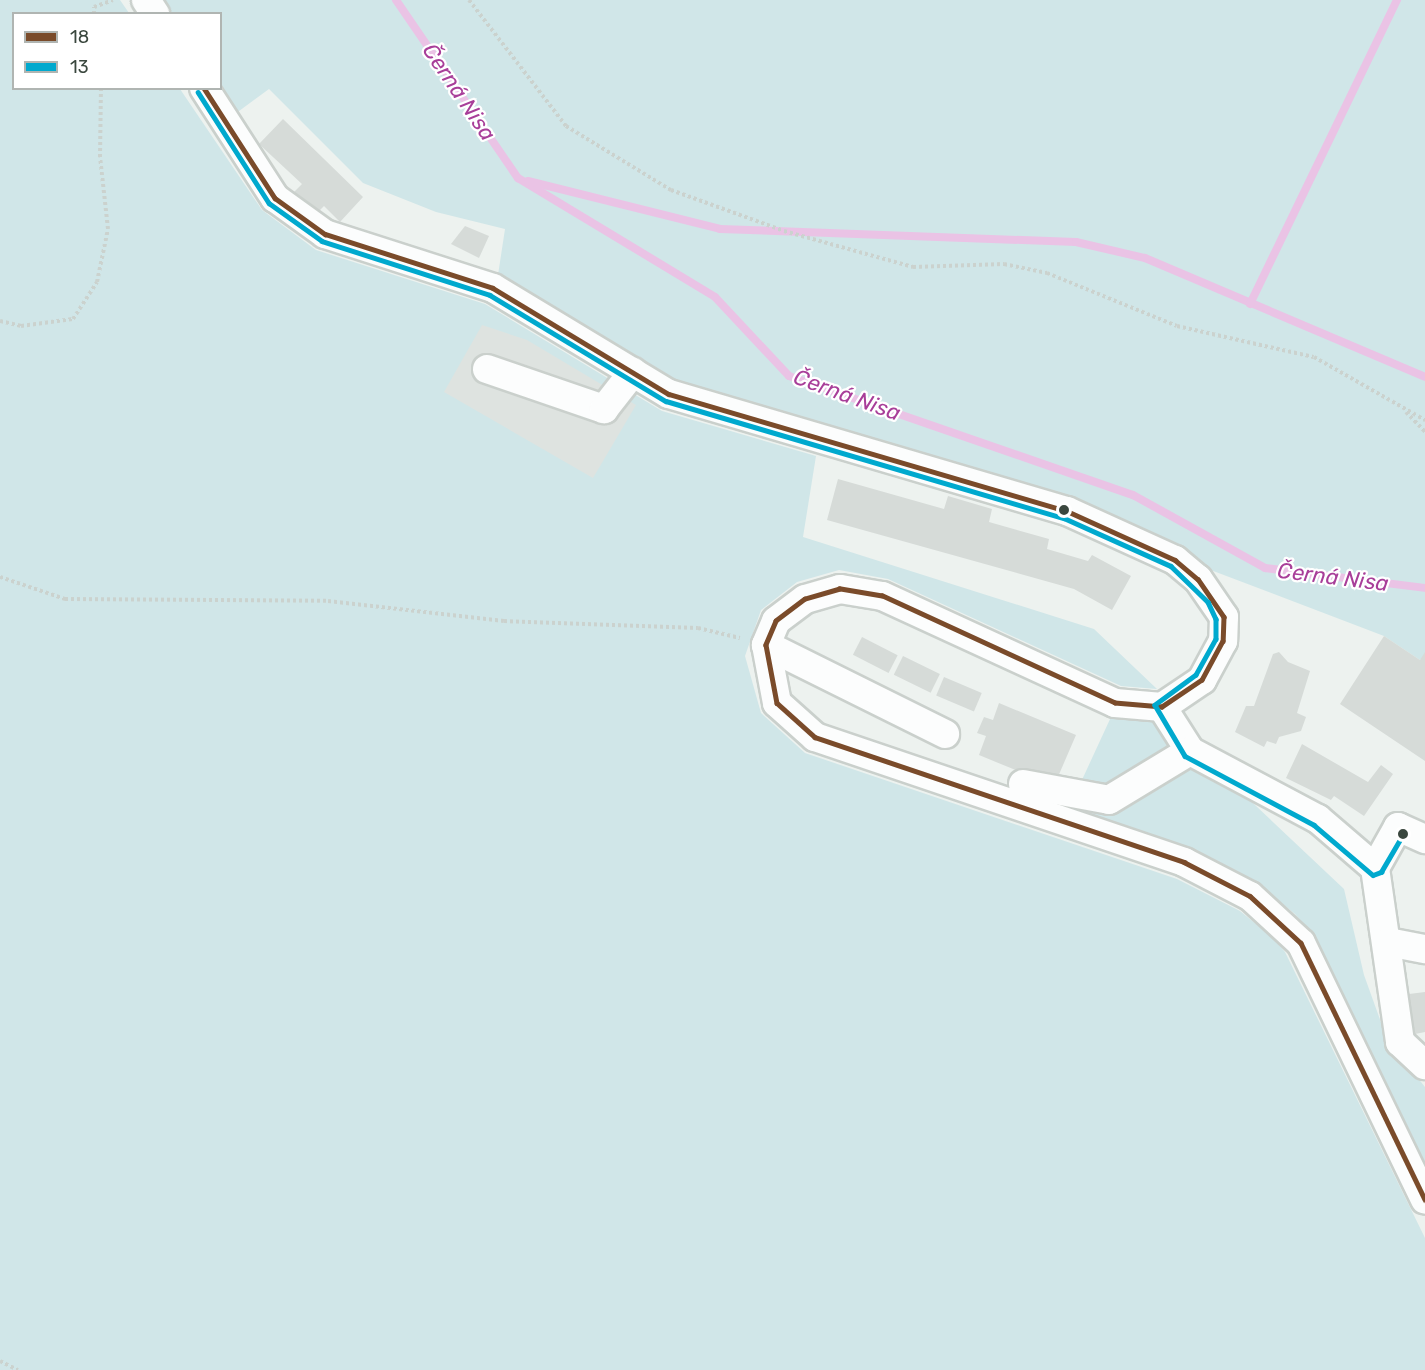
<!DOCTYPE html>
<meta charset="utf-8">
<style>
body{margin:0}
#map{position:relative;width:1425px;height:1370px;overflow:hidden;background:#edf2ef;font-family:Rubik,sans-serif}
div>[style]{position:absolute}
.green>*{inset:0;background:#d0e6e8}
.parking>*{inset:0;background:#dee3e0}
.stream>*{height:8px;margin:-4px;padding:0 4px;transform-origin:4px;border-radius:4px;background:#eac3e5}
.building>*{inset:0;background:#d6dbd8;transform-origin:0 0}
.path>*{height:4px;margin-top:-2px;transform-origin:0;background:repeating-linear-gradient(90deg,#cbd2ce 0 3px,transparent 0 6px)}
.roads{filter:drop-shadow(2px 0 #cad0cc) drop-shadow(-2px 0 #cad0cc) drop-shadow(0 2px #cad0cc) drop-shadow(0 -2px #cad0cc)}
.minor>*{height:28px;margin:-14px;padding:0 14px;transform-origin:14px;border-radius:14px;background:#fcfdfd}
.bus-1>*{height:4.5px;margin:-2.25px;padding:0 2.25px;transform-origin:2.25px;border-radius:2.25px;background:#7a4b2a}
.bus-2>*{height:4.5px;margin:-2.25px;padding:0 2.25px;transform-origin:2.25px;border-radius:2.25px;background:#00a9ce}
.dots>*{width:16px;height:16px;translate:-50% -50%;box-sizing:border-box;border:3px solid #fff;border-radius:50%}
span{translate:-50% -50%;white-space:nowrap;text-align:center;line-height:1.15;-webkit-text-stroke:4.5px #fff;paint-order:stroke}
.water-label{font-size:22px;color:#a83e99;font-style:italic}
.legend{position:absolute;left:12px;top:12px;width:210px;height:78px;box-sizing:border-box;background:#fff;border:2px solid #b0b5b2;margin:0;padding:8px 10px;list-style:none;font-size:18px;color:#3a473e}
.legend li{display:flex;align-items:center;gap:12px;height:30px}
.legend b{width:30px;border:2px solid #b0b5b2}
</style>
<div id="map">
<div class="green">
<i style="clip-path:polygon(0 0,120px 0,129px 13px,14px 14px,14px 88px,180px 89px,262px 210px,316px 250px,485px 304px,662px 411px,816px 456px,803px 537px,1094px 629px,1157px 689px,1121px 686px,888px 579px,839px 570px,797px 582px,761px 610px,745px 656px,761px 713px,805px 753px,1177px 879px,1240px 911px,1272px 937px,1285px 952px,1425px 1238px,1425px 1370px,0 1370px)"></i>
<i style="clip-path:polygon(159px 0,1425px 0,1425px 655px,1420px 660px,1384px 636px,1208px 569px,1183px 547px,1072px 497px,675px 381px,498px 275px,505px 229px,436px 212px,363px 183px,269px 89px,235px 114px,220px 88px,220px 14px,168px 13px)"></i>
<i style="clip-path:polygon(1111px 717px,1166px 721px,1344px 889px,1364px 975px,1387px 1039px,1425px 1087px,1425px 1171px,1313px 935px,1295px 914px,1258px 884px,1189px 849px,1069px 808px)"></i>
</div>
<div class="parking">
<i style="clip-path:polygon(482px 325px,527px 340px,636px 405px,593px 478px,444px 392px)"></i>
</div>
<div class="stream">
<i style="left:396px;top:0;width:216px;rotate:55.6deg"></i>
<i style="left:518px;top:178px;width:230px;rotate:31.1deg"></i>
<i style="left:715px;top:297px;width:108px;rotate:46.9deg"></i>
<i style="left:789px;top:376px;width:364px;rotate:19.1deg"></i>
<i style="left:1133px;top:495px;width:151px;rotate:28.9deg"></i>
<i style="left:1265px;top:568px;width:161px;rotate:7.1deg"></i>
<i style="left:528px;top:181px;width:198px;rotate:14deg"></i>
<i style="left:720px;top:229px;width:356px;rotate:2.1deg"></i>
<i style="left:1076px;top:242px;width:71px;rotate:13.1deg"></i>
<i style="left:1145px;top:258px;width:304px;rotate:23deg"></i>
<i style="left:1250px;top:304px;width:338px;rotate:-64.2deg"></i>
</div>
<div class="building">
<i style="clip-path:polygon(283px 119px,363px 197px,340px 222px,324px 206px,315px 215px,293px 193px,302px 184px,259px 144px)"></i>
<i style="clip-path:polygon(465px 226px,489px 236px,479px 258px,451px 244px)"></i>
<i style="clip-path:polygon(838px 479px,944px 509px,948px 496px,992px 509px,989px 522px,1049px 539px,1047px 549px,1088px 561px,1092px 555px,1131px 576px,1112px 610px,1074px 589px,827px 520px)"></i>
<i style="clip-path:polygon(1384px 636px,1420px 660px,1425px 652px,1425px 761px,1340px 704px)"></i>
<i style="left:862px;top:637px;width:40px;height:20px;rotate:27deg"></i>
<i style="clip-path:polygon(1279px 652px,1288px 662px,1310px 671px,1297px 713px,1306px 717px,1301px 731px,1279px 737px,1276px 744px,1267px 741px,1264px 747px,1235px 732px,1246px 706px,1254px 706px,1273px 654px)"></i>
<i style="left:903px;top:656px;width:41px;height:21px;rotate:26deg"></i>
<i style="left:944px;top:677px;width:41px;height:20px;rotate:23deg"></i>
<i style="clip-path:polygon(999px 703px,1076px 735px,1054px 786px,979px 755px,986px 736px,977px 733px,984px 717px,993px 720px)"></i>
<i style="clip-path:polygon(1302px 744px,1368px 782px,1381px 765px,1393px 774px,1364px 816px,1334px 796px,1331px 800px,1286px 778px)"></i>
<i style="clip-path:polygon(1425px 992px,1425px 1032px,1415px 1034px,1409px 994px)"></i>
</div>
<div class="path">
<i style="left:469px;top:0;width:159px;rotate:52.4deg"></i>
<i style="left:566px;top:126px;width:123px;rotate:31.4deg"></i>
<i style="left:671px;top:190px;width:120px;rotate:19.9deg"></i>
<i style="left:784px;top:231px;width:134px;rotate:15.6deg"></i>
<i style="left:913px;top:267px;width:91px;rotate:-1.9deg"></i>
<i style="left:1004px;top:264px;width:44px;rotate:11.8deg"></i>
<i style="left:1047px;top:273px;width:140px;rotate:22.2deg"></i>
<i style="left:1177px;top:326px;width:140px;rotate:12.8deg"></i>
<i style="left:1314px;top:357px;width:128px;rotate:29.6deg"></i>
<i style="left:94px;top:14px;width:7px;rotate:-90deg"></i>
<i style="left:94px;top:7px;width:20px;rotate:-20deg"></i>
<i style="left:0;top:321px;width:22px;rotate:13deg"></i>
<i style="left:21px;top:326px;width:52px;rotate:-7.7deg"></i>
<i style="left:73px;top:319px;width:44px;rotate:-57deg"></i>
<i style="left:97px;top:282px;width:54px;rotate:-78.3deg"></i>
<i style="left:108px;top:229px;width:72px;rotate:-96.3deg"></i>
<i style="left:100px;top:157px;width:69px;rotate:-89.2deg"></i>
<i style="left:1406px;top:412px;width:28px;rotate:46deg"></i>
<i style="left:0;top:577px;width:69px;rotate:18.7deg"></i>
<i style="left:65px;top:599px;width:263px;rotate:0.4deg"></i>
<i style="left:328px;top:601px;width:177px;rotate:6.5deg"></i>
<i style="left:504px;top:621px;width:194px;rotate:2.1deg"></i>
<i style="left:698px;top:628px;width:43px;rotate:13.4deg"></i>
<i style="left:0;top:1361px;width:20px;rotate:27deg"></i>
</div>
<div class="roads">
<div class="minor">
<i style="left:146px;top:0;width:17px;rotate:57deg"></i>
<i style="left:204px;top:88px;width:131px;rotate:57.2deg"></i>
<i style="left:275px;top:198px;width:62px;rotate:35.8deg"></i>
<i style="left:325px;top:234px;width:176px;rotate:17.8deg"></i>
<i style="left:493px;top:288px;width:205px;rotate:31.1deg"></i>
<i style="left:669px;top:394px;width:415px;rotate:16.4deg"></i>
<i style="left:1067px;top:511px;width:119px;rotate:24.4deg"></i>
<i style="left:1175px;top:560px;width:30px;rotate:40deg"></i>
<i style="left:1198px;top:579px;width:46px;rotate:55.6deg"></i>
<i style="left:1224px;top:617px;width:24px;rotate:92deg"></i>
<i style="left:1223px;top:641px;width:44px;rotate:118.3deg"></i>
<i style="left:1202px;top:680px;width:48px;rotate:146deg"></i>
<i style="left:1162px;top:707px;width:47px;rotate:-175.1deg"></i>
<i style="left:1115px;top:703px;width:256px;rotate:-155.3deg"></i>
<i style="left:882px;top:596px;width:43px;rotate:-170.5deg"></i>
<i style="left:840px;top:589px;width:36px;rotate:164deg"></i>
<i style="left:805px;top:599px;width:36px;rotate:143deg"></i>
<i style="left:776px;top:621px;width:26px;rotate:113deg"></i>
<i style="left:766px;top:645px;width:59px;rotate:79.3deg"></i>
<i style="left:777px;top:703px;width:51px;rotate:41.8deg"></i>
<i style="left:815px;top:737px;width:390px;rotate:18.7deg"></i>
<i style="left:1184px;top:862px;width:74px;rotate:27.3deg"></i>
<i style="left:1250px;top:896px;width:69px;rotate:42.7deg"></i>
<i style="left:1301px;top:943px;width:285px;rotate:64.2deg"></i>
<i style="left:487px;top:369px;width:124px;rotate:18.9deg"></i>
<i style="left:604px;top:409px;width:47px;rotate:-51.9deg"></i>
<i style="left:766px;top:645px;width:200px;rotate:26.4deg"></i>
<i style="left:1162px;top:707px;width:52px;rotate:57.5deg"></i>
<i style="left:1190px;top:751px;width:145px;rotate:28deg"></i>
<i style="left:1318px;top:819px;width:75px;rotate:40.7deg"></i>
<i style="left:1375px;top:868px;width:176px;rotate:81.8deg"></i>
<i style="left:1400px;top:1042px;width:34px;rotate:43deg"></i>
<i style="left:1023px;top:784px;width:87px;rotate:10.5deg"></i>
<i style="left:1109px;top:800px;width:95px;rotate:-31.2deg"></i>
<i style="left:1375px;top:868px;width:47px;rotate:-60.7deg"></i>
<i style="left:1398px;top:827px;width:30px;rotate:24deg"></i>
<i style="left:1388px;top:942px;width:38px;rotate:11deg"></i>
</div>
</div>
<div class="bus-1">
<i style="left:204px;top:88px;width:131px;rotate:57.2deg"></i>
<i style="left:275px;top:198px;width:62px;rotate:35.8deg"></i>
<i style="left:325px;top:234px;width:176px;rotate:17.8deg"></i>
<i style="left:493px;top:288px;width:205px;rotate:31.1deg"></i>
<i style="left:669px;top:394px;width:415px;rotate:16.4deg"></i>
<i style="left:1067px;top:511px;width:119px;rotate:24.4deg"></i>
<i style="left:1175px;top:560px;width:30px;rotate:40deg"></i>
<i style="left:1198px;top:579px;width:46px;rotate:55.6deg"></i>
<i style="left:1224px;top:617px;width:24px;rotate:92deg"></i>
<i style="left:1223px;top:641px;width:44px;rotate:118.3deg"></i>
<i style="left:1202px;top:680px;width:48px;rotate:146deg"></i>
<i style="left:1162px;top:707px;width:47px;rotate:-175.1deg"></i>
<i style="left:1115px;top:703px;width:256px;rotate:-155.3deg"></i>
<i style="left:882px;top:596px;width:43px;rotate:-170.5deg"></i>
<i style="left:840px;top:589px;width:36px;rotate:164deg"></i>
<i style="left:805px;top:599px;width:36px;rotate:143deg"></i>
<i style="left:776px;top:621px;width:26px;rotate:113deg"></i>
<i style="left:766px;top:645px;width:59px;rotate:79.3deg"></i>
<i style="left:777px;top:703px;width:51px;rotate:41.8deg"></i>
<i style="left:815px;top:737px;width:390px;rotate:18.7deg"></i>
<i style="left:1184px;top:862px;width:74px;rotate:27.3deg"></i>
<i style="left:1250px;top:896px;width:69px;rotate:42.7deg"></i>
<i style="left:1301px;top:943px;width:285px;rotate:64.2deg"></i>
</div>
<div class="bus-2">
<i style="left:198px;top:92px;width:132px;rotate:57.4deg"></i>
<i style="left:269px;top:203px;width:65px;rotate:35.6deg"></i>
<i style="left:322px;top:241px;width:176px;rotate:17.8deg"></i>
<i style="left:490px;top:295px;width:205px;rotate:31.1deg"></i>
<i style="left:666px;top:401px;width:415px;rotate:16.4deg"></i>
<i style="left:1064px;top:518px;width:117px;rotate:24.2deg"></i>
<i style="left:1171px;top:566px;width:52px;rotate:44.2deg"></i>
<i style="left:1208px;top:602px;width:19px;rotate:65deg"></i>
<i style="left:1216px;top:619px;width:20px;rotate:90deg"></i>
<i style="left:1216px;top:639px;width:41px;rotate:119.1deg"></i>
<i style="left:1196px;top:675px;width:51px;rotate:143.8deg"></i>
<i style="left:1155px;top:705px;width:59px;rotate:59.5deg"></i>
<i style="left:1185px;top:756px;width:146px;rotate:28.1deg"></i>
<i style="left:1314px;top:825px;width:77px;rotate:40.3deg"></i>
<i style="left:1373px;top:875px;width:9px;rotate:-21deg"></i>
<i style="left:1381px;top:872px;width:48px;rotate:-59.7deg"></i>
</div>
<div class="dots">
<i style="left:1064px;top:510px;background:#3a473e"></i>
<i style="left:1403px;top:834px;background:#3a473e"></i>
</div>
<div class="water-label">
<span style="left:459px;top:92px;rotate:56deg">Černá Nisa</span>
<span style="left:847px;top:395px;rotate:20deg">Černá Nisa</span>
<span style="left:1333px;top:577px;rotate:7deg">Černá Nisa</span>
</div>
<ul class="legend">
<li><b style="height:8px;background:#7a4b2a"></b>18</li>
<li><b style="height:8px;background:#00a9ce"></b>13</li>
</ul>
</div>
